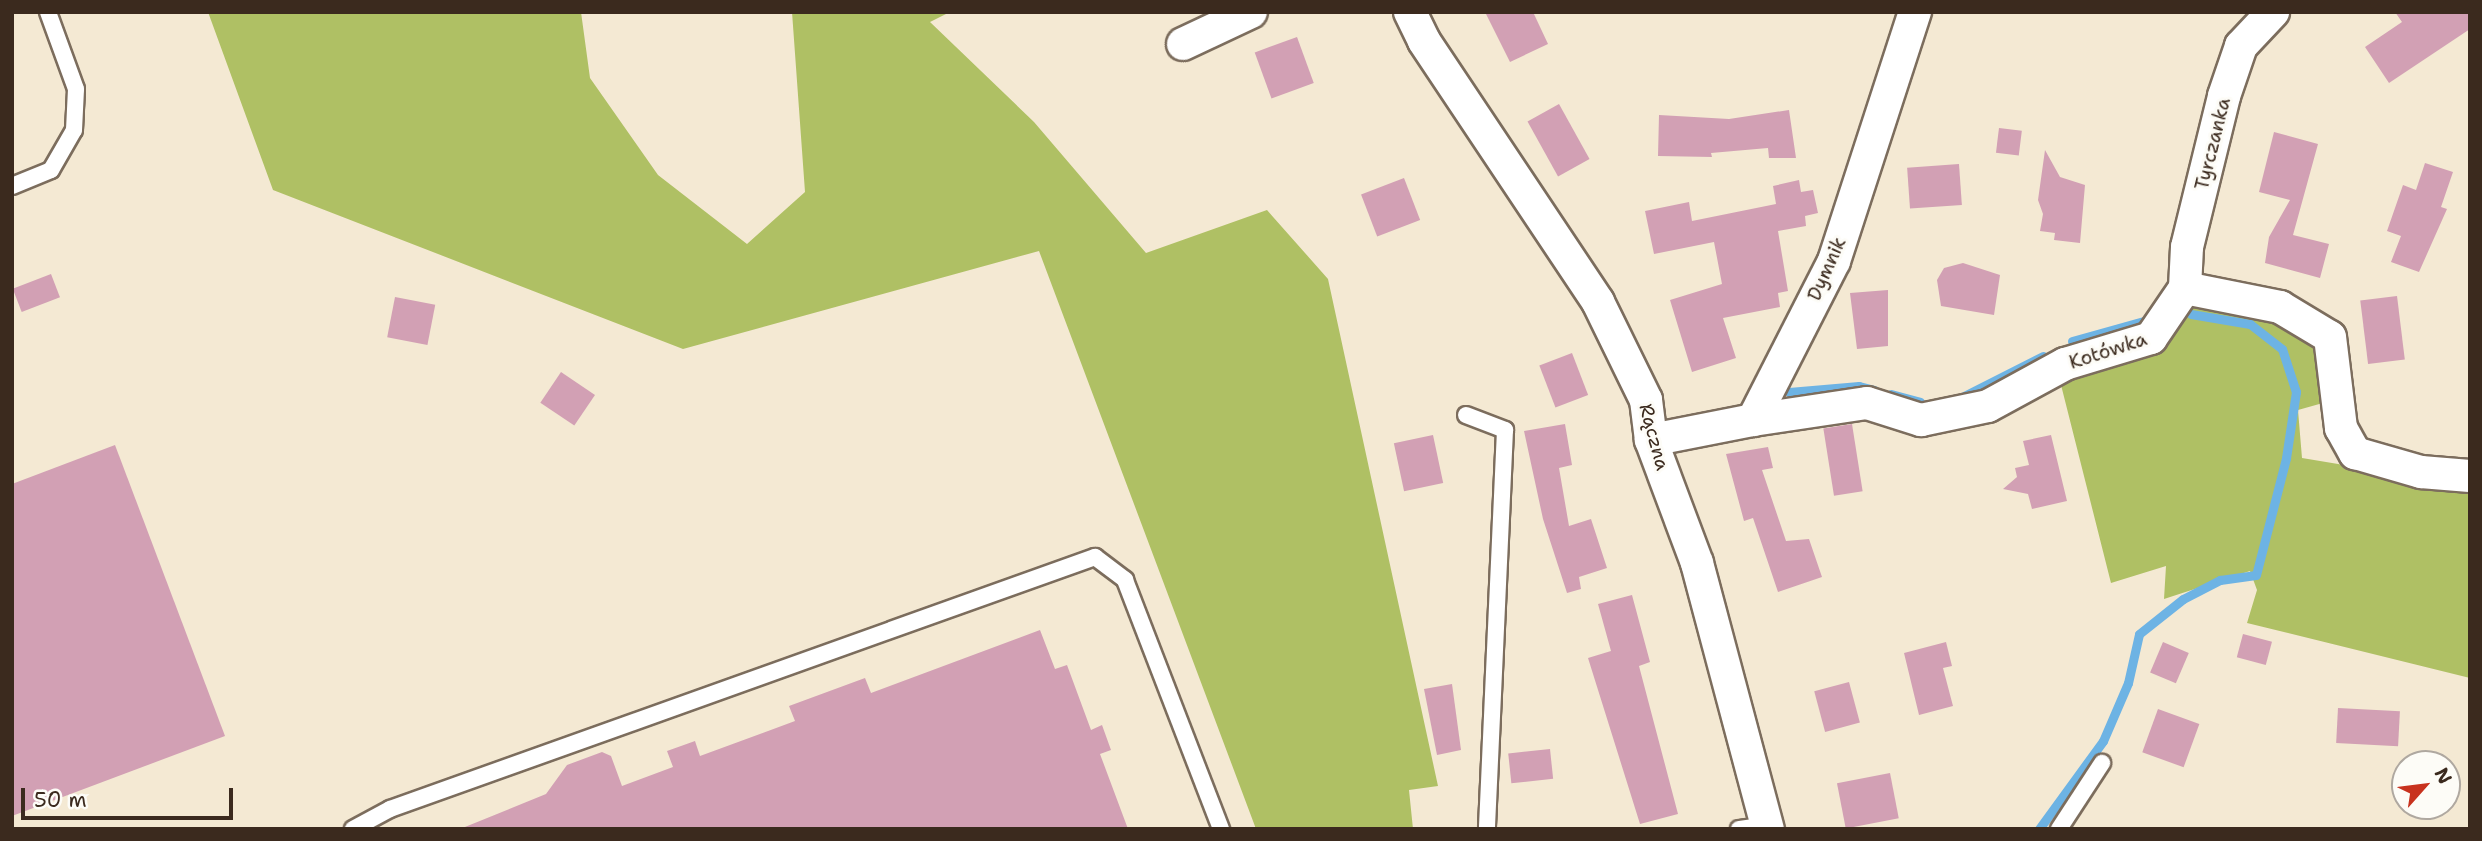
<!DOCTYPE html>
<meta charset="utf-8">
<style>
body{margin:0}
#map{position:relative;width:2482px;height:841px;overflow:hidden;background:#f4e9d3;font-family:"Shantell Sans",sans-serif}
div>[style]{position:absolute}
.green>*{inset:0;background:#afc064}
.stream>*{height:9px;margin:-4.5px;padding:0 4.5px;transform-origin:4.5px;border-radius:4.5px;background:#6db3e4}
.building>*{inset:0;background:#d2a0b4;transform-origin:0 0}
.roads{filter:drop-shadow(2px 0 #7c6d5d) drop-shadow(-2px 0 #7c6d5d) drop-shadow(0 2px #7c6d5d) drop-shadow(0 -2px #7c6d5d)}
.service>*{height:16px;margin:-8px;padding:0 8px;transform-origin:8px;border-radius:8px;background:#fff}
.minor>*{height:32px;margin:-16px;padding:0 16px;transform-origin:16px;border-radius:16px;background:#fff}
span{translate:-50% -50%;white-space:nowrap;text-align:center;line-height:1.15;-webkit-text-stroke:6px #fdfcf7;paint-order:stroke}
.street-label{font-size:19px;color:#3b2a1e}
.frame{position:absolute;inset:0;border:14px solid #3b2a1e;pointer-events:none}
.north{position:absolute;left:2391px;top:750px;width:70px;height:70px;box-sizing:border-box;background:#fdfcf7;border:2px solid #afa8a0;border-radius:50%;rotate:62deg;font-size:19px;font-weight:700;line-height:28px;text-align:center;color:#3b2a1e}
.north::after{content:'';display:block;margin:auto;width:24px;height:32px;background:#c8321e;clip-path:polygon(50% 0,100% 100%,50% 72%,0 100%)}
.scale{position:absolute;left:21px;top:788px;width:212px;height:32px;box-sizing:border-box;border:4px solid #3b2a1e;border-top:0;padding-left:9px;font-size:21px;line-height:24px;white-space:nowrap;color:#3b2a1e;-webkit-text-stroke:5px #fdfcf7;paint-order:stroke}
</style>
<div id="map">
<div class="green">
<i style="clip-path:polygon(208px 12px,581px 12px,590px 78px,658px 175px,747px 244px,805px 192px,792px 12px,950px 12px,930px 22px,1034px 122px,1146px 253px,1267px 210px,1328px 279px,1438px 786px,1409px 790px,1413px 829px,1256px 829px,1039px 251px,683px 349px,273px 190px)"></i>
<i style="clip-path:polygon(2196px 302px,2242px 307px,2314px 338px,2330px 401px,2298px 410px,2302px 458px,2470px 486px,2470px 678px,2247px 623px,2257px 590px,2250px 571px,2164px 599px,2166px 566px,2111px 583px,2059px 377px,2166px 338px,2181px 326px)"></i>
</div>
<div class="stream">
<i style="left:2072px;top:341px;width:78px;rotate:-15.6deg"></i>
<i style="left:1789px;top:392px;width:70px;rotate:-4.9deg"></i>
<i style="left:1859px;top:386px;width:16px;rotate:15deg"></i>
<i style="left:1891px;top:394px;width:30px;rotate:15deg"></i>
<i style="left:1960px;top:398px;width:93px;rotate:-26.8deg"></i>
<i style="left:2039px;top:829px;width:109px;rotate:-54deg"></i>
<i style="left:2103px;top:741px;width:63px;rotate:-66.7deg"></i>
<i style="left:2128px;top:683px;width:50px;rotate:-77.3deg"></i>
<i style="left:2139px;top:634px;width:56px;rotate:-38.5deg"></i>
<i style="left:2183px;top:599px;width:42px;rotate:-27.2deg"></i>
<i style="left:2220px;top:580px;width:36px;rotate:-8deg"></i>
<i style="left:2256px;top:575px;width:121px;rotate:-75.6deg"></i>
<i style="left:2286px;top:458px;width:67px;rotate:-81.4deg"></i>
<i style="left:2296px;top:392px;width:45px;rotate:-108deg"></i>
<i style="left:2282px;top:349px;width:41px;rotate:-142deg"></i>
<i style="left:2250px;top:324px;width:60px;rotate:-170.4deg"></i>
</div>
<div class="building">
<i style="clip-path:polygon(1485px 12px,1533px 12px,1548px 44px,1510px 62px)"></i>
<i style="clip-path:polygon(2395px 12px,2470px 12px,2470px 29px,2389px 83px,2365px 47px,2402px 22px)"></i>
<i style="left:1297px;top:37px;width:49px;height:45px;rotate:70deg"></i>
<i style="left:1559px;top:104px;width:63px;height:36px;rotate:61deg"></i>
<i style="clip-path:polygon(1789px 110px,1796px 158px,1769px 158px,1768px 148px,1711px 153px,1712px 157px,1658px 156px,1659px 115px,1729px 119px)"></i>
<i style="left:1999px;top:128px;width:23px;height:25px;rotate:7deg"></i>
<i style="clip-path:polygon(2274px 132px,2318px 144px,2293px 235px,2329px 244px,2320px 278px,2265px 263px,2269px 237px,2290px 200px,2259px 192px)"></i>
<i style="clip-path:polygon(2045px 150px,2060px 177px,2085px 185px,2080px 243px,2054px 240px,2055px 233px,2040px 231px,2043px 214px,2038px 200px)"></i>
<i style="clip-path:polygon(2425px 163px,2453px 172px,2441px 207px,2447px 209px,2419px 272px,2391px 262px,2401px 236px,2387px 231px,2403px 185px,2416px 190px)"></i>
<i style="left:1959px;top:164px;width:41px;height:52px;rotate:86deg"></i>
<i style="left:1404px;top:178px;width:45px;height:46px;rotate:69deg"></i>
<i style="clip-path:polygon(1799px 180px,1801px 192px,1813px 190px,1818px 213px,1805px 216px,1806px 226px,1778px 231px,1788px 291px,1778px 293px,1780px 307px,1723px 318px,1736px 358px,1692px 372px,1670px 300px,1722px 284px,1714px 242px,1654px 254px,1645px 211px,1689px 202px,1692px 221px,1776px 204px,1773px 186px)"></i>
<i style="clip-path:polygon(1963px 263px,2000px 275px,1994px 315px,1941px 306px,1937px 280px,1944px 268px)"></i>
<i style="left:51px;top:274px;width:25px;height:41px;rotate:69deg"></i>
<i style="clip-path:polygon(1888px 290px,1888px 346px,1857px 349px,1850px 293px)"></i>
<i style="left:2397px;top:296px;width:64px;height:37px;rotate:83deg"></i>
<i style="left:395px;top:297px;width:41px;height:41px;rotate:11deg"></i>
<i style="left:1572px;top:353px;width:45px;height:35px;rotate:69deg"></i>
<i style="left:561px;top:372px;width:41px;height:37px;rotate:34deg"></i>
<i style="clip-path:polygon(1565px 424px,1572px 465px,1559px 468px,1569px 526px,1591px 519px,1607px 568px,1579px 577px,1581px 589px,1567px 593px,1543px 519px,1524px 431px)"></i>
<i style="left:1852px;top:424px;width:68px;height:29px;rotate:81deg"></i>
<i style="left:1433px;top:435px;width:49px;height:40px;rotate:78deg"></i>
<i style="clip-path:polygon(2051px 435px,2067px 501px,2032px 509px,2028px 494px,2003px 489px,2017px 477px,2015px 468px,2029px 465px,2023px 441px)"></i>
<i style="clip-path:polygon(115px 445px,225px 736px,12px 816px,12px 484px)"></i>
<i style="clip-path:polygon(1768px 447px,1773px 468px,1762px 470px,1786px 541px,1809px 539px,1822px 577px,1778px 592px,1753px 518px,1744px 521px,1726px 454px)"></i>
<i style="clip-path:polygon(1632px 595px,1650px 662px,1639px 666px,1678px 814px,1640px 824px,1588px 658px,1611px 651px,1598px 604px)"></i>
<i style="clip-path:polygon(1040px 630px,1055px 669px,1067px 665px,1091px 730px,1102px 725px,1111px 750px,1100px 754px,1128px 829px,460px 829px,546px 794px,567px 765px,602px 752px,611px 756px,622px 786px,673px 767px,667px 751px,695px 741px,700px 756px,795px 721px,789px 706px,865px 678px,871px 693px)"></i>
<i style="left:2243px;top:634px;width:30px;height:24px;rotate:15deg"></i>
<i style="clip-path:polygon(1946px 642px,1952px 666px,1943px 668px,1953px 706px,1919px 715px,1904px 653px)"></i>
<i style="left:2163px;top:642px;width:28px;height:33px;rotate:23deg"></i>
<i style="left:1849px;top:682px;width:42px;height:36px;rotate:75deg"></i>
<i style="clip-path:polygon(1452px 684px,1461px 750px,1437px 755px,1424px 689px)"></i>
<i style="left:2338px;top:708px;width:62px;height:35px;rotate:3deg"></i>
<i style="left:2158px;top:709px;width:44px;height:46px;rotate:20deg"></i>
<i style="left:1550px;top:749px;width:30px;height:42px;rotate:84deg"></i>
<i style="left:1890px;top:773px;width:46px;height:54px;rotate:79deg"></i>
</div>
<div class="roads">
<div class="service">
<i style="left:12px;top:186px;width:42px;rotate:-22.3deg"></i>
<i style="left:51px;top:170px;width:46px;rotate:-60.1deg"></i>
<i style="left:74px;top:130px;width:41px;rotate:-87.2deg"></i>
<i style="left:76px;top:89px;width:82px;rotate:-110deg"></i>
<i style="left:1466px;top:415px;width:42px;rotate:21deg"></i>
<i style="left:1505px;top:430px;width:399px;rotate:92.6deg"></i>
<i style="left:353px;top:829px;width:42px;rotate:-28.4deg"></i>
<i style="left:390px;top:809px;width:749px;rotate:-19.67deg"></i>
<i style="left:1095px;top:557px;width:38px;rotate:37deg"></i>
<i style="left:1125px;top:580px;width:267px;rotate:68.9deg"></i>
<i style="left:1739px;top:829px;width:28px;rotate:-8deg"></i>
<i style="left:2059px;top:829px;width:79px;rotate:-56.9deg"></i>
</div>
<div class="minor">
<i style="left:1410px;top:12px;width:32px;rotate:64deg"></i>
<i style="left:1424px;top:41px;width:314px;rotate:56.3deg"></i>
<i style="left:1598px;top:302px;width:109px;rotate:63.9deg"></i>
<i style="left:1646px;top:400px;width:40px;rotate:82.9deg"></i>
<i style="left:1651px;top:440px;width:131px;rotate:69.5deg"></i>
<i style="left:1697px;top:563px;width:275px;rotate:75.1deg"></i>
<i style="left:1183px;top:44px;width:75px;rotate:-25.2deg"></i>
<i style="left:2185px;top:288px;width:41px;rotate:-87.2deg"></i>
<i style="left:2187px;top:247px;width:155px;rotate:-76.2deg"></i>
<i style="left:2224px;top:96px;width:53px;rotate:-71.2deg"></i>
<i style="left:2241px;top:46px;width:47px;rotate:-46.7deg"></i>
<i style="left:1753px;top:420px;width:115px;rotate:-8.5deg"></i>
<i style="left:1867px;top:403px;width:57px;rotate:17.5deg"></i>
<i style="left:1921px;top:420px;width:68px;rotate:-11.8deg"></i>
<i style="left:1988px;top:406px;width:88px;rotate:-28.6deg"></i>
<i style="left:2065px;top:364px;width:90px;rotate:-16.8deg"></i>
<i style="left:2151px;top:338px;width:60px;rotate:-55.8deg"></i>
<i style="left:2185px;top:288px;width:97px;rotate:11.3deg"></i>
<i style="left:2280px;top:307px;width:58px;rotate:31deg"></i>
<i style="left:2330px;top:337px;width:92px;rotate:83.1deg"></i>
<i style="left:2341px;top:428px;width:29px;rotate:61deg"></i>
<i style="left:2355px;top:453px;width:69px;rotate:16.1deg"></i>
<i style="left:2421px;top:472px;width:49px;rotate:4.7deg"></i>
<i style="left:1651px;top:440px;width:104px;rotate:-11.1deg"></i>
<i style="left:1753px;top:420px;width:178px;rotate:-63deg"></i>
<i style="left:1834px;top:261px;width:262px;rotate:-72deg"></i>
</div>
</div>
<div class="street-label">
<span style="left:2213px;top:144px;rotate:-76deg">Tyrczanka</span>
<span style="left:1827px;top:269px;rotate:-66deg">Dymnik</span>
<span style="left:2108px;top:351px;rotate:-18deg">Kotówka</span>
<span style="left:1654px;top:437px;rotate:75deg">Rączna</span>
</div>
<div class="frame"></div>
<div class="north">N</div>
<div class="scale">50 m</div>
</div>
